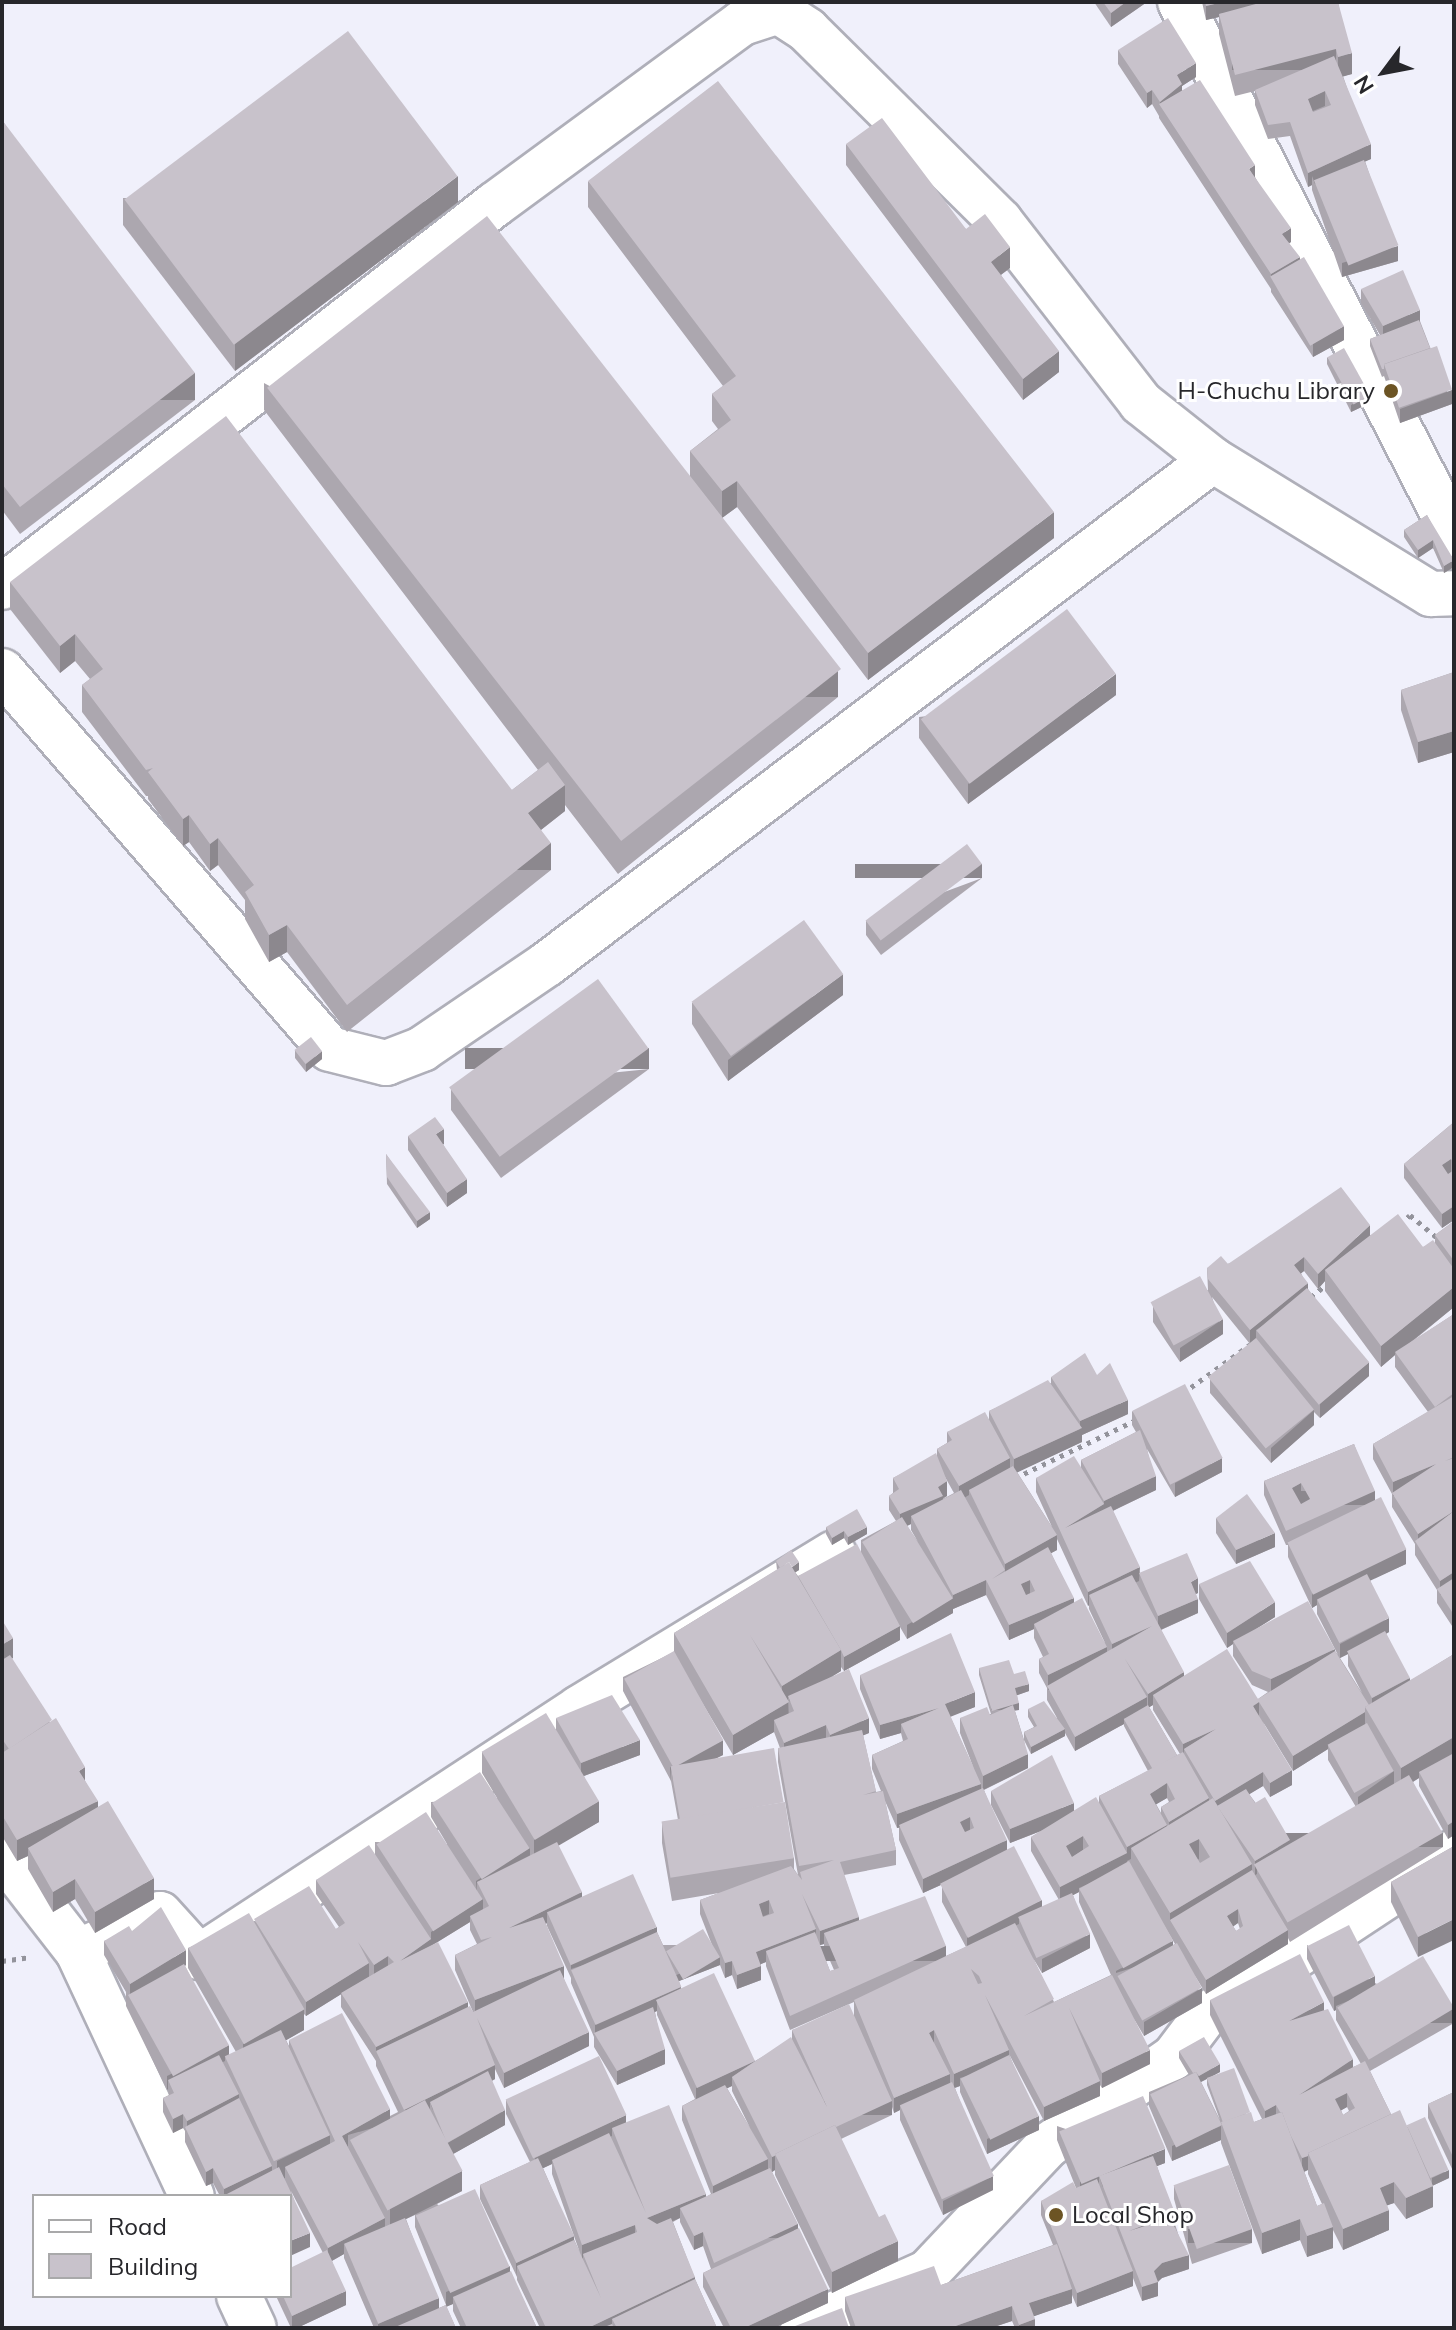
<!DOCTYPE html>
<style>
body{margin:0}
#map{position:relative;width:1456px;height:2330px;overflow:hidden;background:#f0f0fb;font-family:Mulish,sans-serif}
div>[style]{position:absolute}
.path>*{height:5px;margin-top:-2.5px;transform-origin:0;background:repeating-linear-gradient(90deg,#93939b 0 4px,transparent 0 10px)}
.roads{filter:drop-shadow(2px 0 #afafb9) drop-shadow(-2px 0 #afafb9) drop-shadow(0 2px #afafb9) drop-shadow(0 -2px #afafb9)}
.minor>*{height:44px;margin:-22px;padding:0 22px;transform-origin:22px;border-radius:22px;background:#fff}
.wall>*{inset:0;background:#aca7af}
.shaded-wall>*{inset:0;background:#8c888e;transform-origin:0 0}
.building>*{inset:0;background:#c8c2cb;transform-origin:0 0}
.dots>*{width:22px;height:22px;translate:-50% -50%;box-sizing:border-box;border:4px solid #fff;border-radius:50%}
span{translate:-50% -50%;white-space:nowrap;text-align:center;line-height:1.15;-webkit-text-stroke:6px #fff;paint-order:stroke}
.poi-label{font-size:24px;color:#27272b}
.right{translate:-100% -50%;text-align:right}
.left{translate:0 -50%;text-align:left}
.frame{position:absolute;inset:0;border:4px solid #27272b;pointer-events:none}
.legend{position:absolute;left:32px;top:2194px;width:260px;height:104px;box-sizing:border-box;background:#fff;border:2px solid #a9a9aa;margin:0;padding:10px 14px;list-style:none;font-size:24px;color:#27272b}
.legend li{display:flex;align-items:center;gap:16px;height:40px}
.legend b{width:40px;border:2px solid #a9a9aa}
.north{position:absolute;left:1344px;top:32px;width:80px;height:80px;-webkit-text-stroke:6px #fff;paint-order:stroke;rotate:238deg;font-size:22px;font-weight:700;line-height:32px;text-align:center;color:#27272b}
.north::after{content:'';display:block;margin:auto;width:28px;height:36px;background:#27272b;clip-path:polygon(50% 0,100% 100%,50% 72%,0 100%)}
</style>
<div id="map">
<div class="path">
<i style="left:1400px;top:1224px;width:13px;rotate:-42deg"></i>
<i style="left:1410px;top:1215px;width:38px;rotate:40deg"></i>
<i style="left:1311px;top:1297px;width:22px;rotate:-39deg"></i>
<i style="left:1183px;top:1393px;width:85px;rotate:-35.9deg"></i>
<i style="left:1015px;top:1478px;width:134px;rotate:-25.6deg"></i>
<i style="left:2px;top:1961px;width:27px;rotate:-8deg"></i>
</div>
<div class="roads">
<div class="minor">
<i style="left:1180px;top:2px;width:599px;rotate:62.79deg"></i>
<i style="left:2px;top:587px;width:623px;rotate:-37.83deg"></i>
<i style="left:494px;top:205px;width:308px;rotate:-36.3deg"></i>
<i style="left:742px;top:23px;width:38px;rotate:-18deg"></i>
<i style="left:778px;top:11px;width:35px;rotate:33deg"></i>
<i style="left:807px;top:30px;width:272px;rotate:44.7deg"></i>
<i style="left:1000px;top:221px;width:230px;rotate:52.2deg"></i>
<i style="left:1141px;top:403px;width:92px;rotate:38.4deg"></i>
<i style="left:1213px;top:460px;width:256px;rotate:31.6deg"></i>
<i style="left:1431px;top:594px;width:23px;rotate:-2deg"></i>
<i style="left:2px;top:671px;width:500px;rotate:49.05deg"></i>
<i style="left:330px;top:1049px;width:58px;rotate:14deg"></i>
<i style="left:386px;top:1063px;width:39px;rotate:-21deg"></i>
<i style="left:422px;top:1049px;width:151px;rotate:-34.2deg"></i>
<i style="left:547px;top:964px;width:835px;rotate:-37.12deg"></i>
<i style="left:2px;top:1854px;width:124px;rotate:52.2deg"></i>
<i style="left:78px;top:1952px;width:269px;rotate:65deg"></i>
<i style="left:78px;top:1952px;width:90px;rotate:-24.9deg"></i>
<i style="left:160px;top:1914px;width:58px;rotate:47.8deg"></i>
<i style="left:199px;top:1957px;width:454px;rotate:-33.2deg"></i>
<i style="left:579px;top:1708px;width:298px;rotate:-31.3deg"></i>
<i style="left:239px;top:2296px;width:35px;rotate:65deg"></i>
<i style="left:803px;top:2328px;width:137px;rotate:-24.1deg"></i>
<i style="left:928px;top:2272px;width:173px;rotate:-46.6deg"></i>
<i style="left:1047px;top:2146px;width:155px;rotate:-35deg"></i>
<i style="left:1174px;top:2057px;width:51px;rotate:-52.9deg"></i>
<i style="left:1205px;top:2016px;width:298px;rotate:-33.4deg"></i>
</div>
</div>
<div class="wall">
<i style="clip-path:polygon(1094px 2px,1147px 2px,1111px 27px)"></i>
<i style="clip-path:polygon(1202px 2px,1338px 2px,1352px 74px,1343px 76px,1371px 159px,1365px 161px,1398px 261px,1342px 277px,1312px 190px,1312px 185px,1308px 187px,1290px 136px,1268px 139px,1255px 105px,1255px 91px,1235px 96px,1219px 34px,1219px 17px,1206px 20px)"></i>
<i style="clip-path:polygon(1118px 50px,1196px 77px,1182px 86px,1182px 90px,1255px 177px,1291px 242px,1289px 243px,1344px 340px,1313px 357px,1271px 292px,1271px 289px,1159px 118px,1159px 116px,1152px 104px,1147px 108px,1118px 64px)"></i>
<i style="clip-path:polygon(2px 120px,195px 400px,20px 534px,2px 510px)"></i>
<i style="clip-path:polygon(846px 144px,966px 229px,1010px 268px,1001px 275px,1059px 372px,1023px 400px,846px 165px)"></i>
<i style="clip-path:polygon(588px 181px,1054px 538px,868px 680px,737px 507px,722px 518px,690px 477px,690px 451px,718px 429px,712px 421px,712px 394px,723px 386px,588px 207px)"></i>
<i style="clip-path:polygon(123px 198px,458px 202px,235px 371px,123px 225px)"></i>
<i style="clip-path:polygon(1361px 289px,1420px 321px,1452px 404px,1400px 423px,1384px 376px,1382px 377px,1370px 346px,1370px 339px,1380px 335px,1361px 303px)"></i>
<i style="clip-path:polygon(1327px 357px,1370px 403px,1351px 412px,1327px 364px)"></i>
<i style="clip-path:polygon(264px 383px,838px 697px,618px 874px,565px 805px,565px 811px,541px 830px,551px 870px,347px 1032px,287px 952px,269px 962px,245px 919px,245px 900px,218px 865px,210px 871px,189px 842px,183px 846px,148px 799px,148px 796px,146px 796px,82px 712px,82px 685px,90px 679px,75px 661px,60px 673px,10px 609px,10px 582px,512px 790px,538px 770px,264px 410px)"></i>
<i style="clip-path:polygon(1427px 515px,1454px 567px,1444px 573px,1433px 548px,1418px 558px,1404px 537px,1404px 530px)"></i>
<i style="clip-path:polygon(1454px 672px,1454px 752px,1418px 763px,1401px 710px,1401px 690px)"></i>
<i style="clip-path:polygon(1116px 695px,968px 804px,919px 738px,919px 717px)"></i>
<i style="clip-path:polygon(982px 878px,881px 955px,866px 935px,866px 921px)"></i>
<i style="clip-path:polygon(843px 995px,728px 1081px,692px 1024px,692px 1003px)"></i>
<i style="clip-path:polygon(295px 1050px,322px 1059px,306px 1072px,295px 1058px)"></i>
<i style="clip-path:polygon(649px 1069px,501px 1178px,451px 1110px,451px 1089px)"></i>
<i style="clip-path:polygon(1454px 1122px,1454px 1220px,1442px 1228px,1404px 1178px,1404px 1164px)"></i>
<i style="clip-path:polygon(408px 1136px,444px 1144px,443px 1144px,467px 1193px,447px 1207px,408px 1150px)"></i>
<i style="clip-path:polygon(386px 1154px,430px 1219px,417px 1228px,387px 1184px)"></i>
<i style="clip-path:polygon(1454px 1221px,1454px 1307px,1413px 1341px,1454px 1314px,1454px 1629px,1437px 1603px,1437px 1590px,1415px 1555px,1415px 1544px,1392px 1507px,1392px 1494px,1373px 1459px,1373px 1444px,1428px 1412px,1395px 1367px,1395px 1355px,1381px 1367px,1325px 1291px,1325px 1281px,1318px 1289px,1304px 1271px,1301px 1273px,1308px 1289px,1369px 1376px,1320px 1418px,1314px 1412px,1314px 1425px,1271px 1463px,1210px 1393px,1210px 1379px,1250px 1344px,1212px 1297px,1223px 1334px,1180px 1362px,1153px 1322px,1153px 1307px,1208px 1290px,1207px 1268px,1370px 1235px,1423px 1247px,1435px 1243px,1435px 1235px)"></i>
<i style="clip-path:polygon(evenodd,1097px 1375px,1128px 1414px,1082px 1435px,1082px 1442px,1017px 1472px,1052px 1527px,1036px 1492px,1036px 1478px,1081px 1468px,1081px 1460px,1136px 1432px,1132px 1425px,1132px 1411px,1222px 1472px,1175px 1497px,1147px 1449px,1156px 1490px,1113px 1511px,1140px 1573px,1198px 1593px,1196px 1594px,1198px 1613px,1161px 1630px,1184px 1676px,1258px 1699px,1268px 1692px,1252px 1685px,1233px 1656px,1233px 1644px,1227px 1648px,1199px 1599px,1199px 1584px,1275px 1617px,1256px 1629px,1335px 1651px,1338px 1655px,1317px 1614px,1317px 1605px,1312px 1608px,1288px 1557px,1288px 1545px,1286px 1545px,1264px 1495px,1264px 1481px,1354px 1444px,1375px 1501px,1406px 1564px,1370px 1580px,1389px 1632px,1386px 1634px,1410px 1681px,1454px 1654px,1454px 1835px,1448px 1839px,1419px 1786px,1419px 1778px,1413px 1782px,1443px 1847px,1290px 1942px,1288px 1938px,1288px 1944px,1206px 1994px,1195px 1976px,1202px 2003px,1144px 2036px,1134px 2019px,1150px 2064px,1102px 2088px,1100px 2085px,1100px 2096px,1044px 2121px,1009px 2054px,1039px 2130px,987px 2154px,960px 2092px,960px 2086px,955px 2088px,993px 2190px,943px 2215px,900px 2120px,900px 2110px,894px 2113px,892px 2107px,892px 2115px,841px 2139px,898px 2261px,832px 2293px,775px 2175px,775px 2170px,772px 2172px,798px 2228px,828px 2303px,774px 2328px,724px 2328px,703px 2287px,703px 2273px,711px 2269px,703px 2246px,694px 2250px,680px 2222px,680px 2218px,673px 2222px,695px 2279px,717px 2328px,540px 2328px,517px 2280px,517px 2277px,480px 2199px,480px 2185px,530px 2162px,506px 2114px,506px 2100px,626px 2123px,706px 2197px,711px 2194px,682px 2120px,682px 2106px,695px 2099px,657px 2015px,657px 2011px,655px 2012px,665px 2064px,617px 2085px,594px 2047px,594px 2037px,571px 1983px,571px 1978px,547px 1926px,547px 1923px,546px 1924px,564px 1979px,589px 2046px,504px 2088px,495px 2069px,495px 2079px,492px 2081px,505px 2125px,453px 2154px,462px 2191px,437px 2204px,510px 2272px,537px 2328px,461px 2328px,453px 2311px,453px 2304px,446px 2306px,456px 2328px,374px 2328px,344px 2258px,344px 2254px,332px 2261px,346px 2305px,297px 2328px,291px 2328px,276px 2296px,290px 2296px,323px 2253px,291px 2191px,310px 2247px,290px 2196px,220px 2196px,213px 2183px,206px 2186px,185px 2142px,185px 2131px,183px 2128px,173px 2133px,163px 2112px,163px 2098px,169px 2095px,168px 2089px,167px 2090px,126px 2006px,126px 1992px,104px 1955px,104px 1941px,132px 1931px,186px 1965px,185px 1966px,229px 2055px,236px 2052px,188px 1968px,188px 1948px,254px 1921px,336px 1929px,339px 1927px,316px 1894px,316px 1880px,375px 1854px,375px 1842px,447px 1844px,431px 1817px,431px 1802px,497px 1798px,482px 1773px,482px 1752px,556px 1729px,556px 1718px,640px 1755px,584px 1776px,599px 1822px,558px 1845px,582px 1897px,657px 1932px,663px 1945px,712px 1945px,700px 1914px,700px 1900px,719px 1893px,672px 1901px,662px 1843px,662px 1822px,678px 1820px,671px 1781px,623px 1691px,623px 1677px,674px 1652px,674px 1633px,777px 1570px,776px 1561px,799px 1570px,795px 1572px,798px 1576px,861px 1553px,861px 1540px,896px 1521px,889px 1510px,889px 1496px,893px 1493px,893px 1478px,937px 1456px,937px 1449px,947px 1443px,947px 1432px,989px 1419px,989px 1411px,1051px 1383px,1051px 1377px,1097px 1375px,945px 1477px,954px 1493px,943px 1499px,947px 1496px,945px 1477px,1097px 1375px,1301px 1497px,1304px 1502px,1301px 1504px,1298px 1499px,1301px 1497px,1097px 1375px,911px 1524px,911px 1530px,918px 1542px,907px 1526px,911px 1524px,1097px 1375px,1057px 1539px,1088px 1606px,1089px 1605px,1089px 1609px,1105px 1643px,1074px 1603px,1051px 1553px,1057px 1550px,1057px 1539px,1097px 1375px,986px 1595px,1009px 1640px,1034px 1629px,1034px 1638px,1043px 1657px,1039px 1659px,1039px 1673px,1047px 1688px,1047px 1700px,1057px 1718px,1028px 1709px,1028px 1717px,1034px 1727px,1024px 1732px,1024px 1740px,1015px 1711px,1019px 1710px,1017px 1695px,1029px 1691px,1014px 1674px,979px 1668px,979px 1675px,991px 1714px,960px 1718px,960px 1733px,974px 1769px,950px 1716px,975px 1707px,860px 1675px,860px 1689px,880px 1739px,901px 1733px,903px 1741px,872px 1755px,872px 1769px,881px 1791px,876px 1792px,863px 1735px,869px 1733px,833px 1676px,841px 1671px,841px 1667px,844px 1671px,900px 1640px,900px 1627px,907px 1639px,953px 1613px,953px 1609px,986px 1595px,1097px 1375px,1348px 1654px,1348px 1666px,1362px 1693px,1340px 1658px,1348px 1654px,1097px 1375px,697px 1694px,733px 1755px,774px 1732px,780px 1748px,778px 1748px,778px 1762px,798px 1875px,794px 1869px,794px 1858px,712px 1760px,723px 1755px,697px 1694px,1097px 1375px,1153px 1705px,1153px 1710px,1180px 1754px,1177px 1755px,1149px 1707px,1153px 1705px,1097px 1375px,1263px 1722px,1293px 1771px,1328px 1749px,1328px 1760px,1356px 1807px,1290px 1849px,1249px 1794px,1263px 1786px,1270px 1797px,1292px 1785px,1263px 1722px,1097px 1375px,1124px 1724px,1124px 1726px,1148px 1771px,1099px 1796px,1099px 1804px,1074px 1811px,991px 1791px,991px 1805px,1010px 1843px,1041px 1831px,1031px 1837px,1031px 1851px,1059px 1900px,1042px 1908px,1007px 1850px,984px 1790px,1028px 1768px,1024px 1740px,1031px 1754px,1065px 1736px,1065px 1733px,1075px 1751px,1124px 1724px,1097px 1375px,1167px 1798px,1169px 1802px,1161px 1807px,1161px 1813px,1156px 1804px,1167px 1798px,1097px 1375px,885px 1801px,897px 1828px,899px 1828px,899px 1840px,923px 1893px,970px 1872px,942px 1887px,942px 1902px,966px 1947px,946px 1956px,859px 1920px,844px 1875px,896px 1865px,896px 1850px,885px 1801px,1097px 1375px,1079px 1892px,1079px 1902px,1111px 1975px,1054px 2002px,1033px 1958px,1042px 1973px,1090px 1948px,1073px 1895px,1079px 1892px,1097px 1375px,470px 1922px,470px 1930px,477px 1944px,455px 1955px,455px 1970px,473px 2012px,468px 2007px,431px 1946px,470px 1922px,1097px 1375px,1162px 1922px,1175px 1944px,1173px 1945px,1162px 1922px,1097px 1375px,1238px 1923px,1240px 1929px,1236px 1931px,1233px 1926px,1238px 1923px,1097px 1375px,824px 1944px,824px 1947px,834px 1970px,830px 1971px,820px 1945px,824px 1944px,1097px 1375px,766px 1962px,766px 1966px,790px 2030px,854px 2002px,854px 2015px,792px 2030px,792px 2040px,755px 2061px,681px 1989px,679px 1981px,720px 1965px,725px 1978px,732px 1975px,737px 1989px,761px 1980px,761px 1964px,766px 1962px,1097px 1375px,341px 1994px,341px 2007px,376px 2061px,376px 2066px,398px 2112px,390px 2116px,289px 2040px,289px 2046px,286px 2040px,304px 2030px,304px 2014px,306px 2016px,341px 1994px,1097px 1375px,732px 2086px,732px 2091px,750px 2128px,727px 2088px,732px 2086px,1097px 1375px,552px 2164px,552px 2174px,580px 2253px,543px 2168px,552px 2164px,1097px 1375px,415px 2215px,415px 2227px,446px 2305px,439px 2308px,406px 2219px,415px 2215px)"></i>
<i style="clip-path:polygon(1216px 1518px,1275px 1547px,1236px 1564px,1216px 1533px)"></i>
<i style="clip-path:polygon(826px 1527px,867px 1534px,848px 1545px,844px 1538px,832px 1545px,826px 1534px)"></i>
<i style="clip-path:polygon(2px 1620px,12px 1659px,85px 1781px,98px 1807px,154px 1899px,95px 1933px,75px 1899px,53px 1912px,28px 1869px,28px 1856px,17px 1861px,2px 1836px)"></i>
<i style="clip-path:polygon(1454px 1846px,1418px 1957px,1391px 1902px,1391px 1882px)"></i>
<i style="clip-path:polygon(evenodd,1307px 1945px,1375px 1983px,1454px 2023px,1370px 2071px,1391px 2114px,1407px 2126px,1449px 2178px,1432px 2186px,1433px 2207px,1406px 2219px,1394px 2203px,1387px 2205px,1389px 2230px,1343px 2250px,1333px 2230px,1333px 2248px,1307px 2257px,1300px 2240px,1262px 2254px,1221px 2143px,1221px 2140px,1172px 2161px,1149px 2106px,1149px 2092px,1189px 2075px,1179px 2058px,1179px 2051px,1220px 2072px,1211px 2077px,1254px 2122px,1262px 2119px,1210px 2015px,1210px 2000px,1324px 2011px,1353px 2067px,1361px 2064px,1336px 2020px,1336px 2010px,1334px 2011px,1307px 1959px,1307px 1945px,1207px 2079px,1207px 2085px,1220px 2120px,1201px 2082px,1207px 2079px,1307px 1945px,1347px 2107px,1349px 2111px,1343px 2115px,1341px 2110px,1347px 2107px,1307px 1945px,1308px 2170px,1308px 2174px,1322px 2204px,1317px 2206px,1304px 2171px,1308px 2170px)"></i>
<i style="clip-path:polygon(1454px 2092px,1454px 2173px,1428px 2118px,1428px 2104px)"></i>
<i style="clip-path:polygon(1057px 2126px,1165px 2163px,1157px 2166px,1189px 2269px,1162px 2278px,1158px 2281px,1158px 2296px,1142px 2301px,1133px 2278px,1133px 2286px,1077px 2307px,1072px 2295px,1072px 2303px,1034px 2316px,1035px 2328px,1015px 2328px,1012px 2321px,991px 2328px,851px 2328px,845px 2311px,845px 2297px,941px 2285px,1053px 2245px,1041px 2215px,1041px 2201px,1076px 2188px,1057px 2140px)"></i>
<i style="clip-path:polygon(1174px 2185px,1252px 2243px,1192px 2264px,1174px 2199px)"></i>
</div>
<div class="shaded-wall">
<i style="clip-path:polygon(1126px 2px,1147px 2px,1111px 27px,1111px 13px)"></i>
<i style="clip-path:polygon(1223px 2px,1286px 2px,1219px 14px,1219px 17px,1206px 20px,1206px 6px)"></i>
<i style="left:1336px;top:49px;width:21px;height:104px;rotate:90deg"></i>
<i style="clip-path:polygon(1352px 53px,1352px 74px,1338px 78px,1338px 57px)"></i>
<i style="clip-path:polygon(1196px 63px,1196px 77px,1182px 86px,1182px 98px,1160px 105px,1160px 102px,1177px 75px)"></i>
<i style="clip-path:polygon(1152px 90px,1152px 104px,1147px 108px,1147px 93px)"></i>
<i style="clip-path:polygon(1325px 91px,1325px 106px,1308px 113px,1308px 99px)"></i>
<i style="clip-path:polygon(1371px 144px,1371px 159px,1315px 184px,1312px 176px,1312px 185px,1308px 187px,1308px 173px)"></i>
<i style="clip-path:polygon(1255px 165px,1255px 179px,1249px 169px)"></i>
<i style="clip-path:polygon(458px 176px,458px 202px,235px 371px,235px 344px)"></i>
<i style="clip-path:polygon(1291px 228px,1291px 242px,1282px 248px,1282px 234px)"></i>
<i style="clip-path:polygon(1398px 246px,1398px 261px,1342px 277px,1342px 263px)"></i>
<i style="clip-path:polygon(1010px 247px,1010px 268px,991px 282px,991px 262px)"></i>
<i style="clip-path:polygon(1300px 257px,1300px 271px,1271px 278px,1271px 289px,1271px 274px)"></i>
<i style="clip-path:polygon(1420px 310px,1420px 324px,1383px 341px,1383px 326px)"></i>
<i style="clip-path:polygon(1344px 326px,1344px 340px,1313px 357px,1313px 343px)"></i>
<i style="clip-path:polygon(1059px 351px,1059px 372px,1023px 400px,1023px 379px)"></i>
<i style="left:195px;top:373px;width:27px;height:220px;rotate:90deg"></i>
<i style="clip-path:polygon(1452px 390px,1452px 404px,1400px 423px,1400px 409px)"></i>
<i style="clip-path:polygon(1370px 395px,1370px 403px,1351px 412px,1351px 405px)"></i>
<i style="clip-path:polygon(737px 481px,737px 507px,722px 518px,722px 491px)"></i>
<i style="clip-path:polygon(1054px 512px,1054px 538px,868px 680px,868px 653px)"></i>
<i style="clip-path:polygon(1433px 540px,1433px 548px,1418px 558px,1418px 550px)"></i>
<i style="clip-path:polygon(1454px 560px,1454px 567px,1444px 573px,1444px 566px)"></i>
<i style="clip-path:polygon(75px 634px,75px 661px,60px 673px,60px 646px)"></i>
<i style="left:838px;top:671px;width:26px;height:282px;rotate:90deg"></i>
<i style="clip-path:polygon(1116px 674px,1116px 695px,968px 804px,968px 784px)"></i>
<i style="clip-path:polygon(1454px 731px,1454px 752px,1418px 763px,1418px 742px)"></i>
<i style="clip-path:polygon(565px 785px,565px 811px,528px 840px,528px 813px)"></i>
<i style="clip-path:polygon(189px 815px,189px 842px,183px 846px,183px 819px)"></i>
<i style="clip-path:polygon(218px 838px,218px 865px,210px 871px,210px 844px)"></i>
<i style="left:551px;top:843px;width:27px;height:260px;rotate:90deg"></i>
<i style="left:982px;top:864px;width:14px;height:127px;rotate:90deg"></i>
<i style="clip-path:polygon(287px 925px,287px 952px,269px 962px,269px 935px)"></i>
<i style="clip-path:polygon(843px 974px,843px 995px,728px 1081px,728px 1060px)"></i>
<i style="left:649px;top:1048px;width:21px;height:184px;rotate:90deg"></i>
<i style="clip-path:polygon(322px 1051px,322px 1059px,306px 1072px,306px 1064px)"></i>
<i style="clip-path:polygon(444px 1129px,444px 1144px,436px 1148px,436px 1134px)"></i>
<i style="clip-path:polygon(1451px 1159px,1451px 1173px,1442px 1179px,1442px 1165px)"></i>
<i style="clip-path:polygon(467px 1179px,467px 1193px,447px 1207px,447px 1193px)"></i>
<i style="clip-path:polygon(1454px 1206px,1454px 1220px,1442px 1228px,1442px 1214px)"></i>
<i style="clip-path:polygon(430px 1212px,430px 1219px,417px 1228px,417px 1221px)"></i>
<i style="clip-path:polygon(1370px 1225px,1370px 1239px,1325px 1270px,1325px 1281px,1318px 1289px,1318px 1274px)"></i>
<i style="clip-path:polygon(1304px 1257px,1304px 1271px,1294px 1279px,1294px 1265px)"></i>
<i style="clip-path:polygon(1308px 1283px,1308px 1297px,1256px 1330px,1256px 1339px,1250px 1344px,1250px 1330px)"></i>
<i style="clip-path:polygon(1454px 1287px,1454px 1307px,1396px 1354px,1395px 1352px,1395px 1355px,1381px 1367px,1381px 1346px)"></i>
<i style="clip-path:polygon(1223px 1319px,1223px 1334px,1180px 1362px,1180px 1348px)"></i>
<i style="clip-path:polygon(1369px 1362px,1369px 1376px,1320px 1418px,1320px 1404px)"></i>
<i style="clip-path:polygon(1128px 1400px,1128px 1414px,1082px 1435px,1082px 1442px,1014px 1474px,1014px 1459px,1080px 1429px,1080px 1421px)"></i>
<i style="clip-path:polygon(1314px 1410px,1314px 1425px,1271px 1463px,1271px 1448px)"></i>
<i style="clip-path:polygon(1010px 1458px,1010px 1472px,969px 1490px,969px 1495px,959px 1501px,959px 1486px)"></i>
<i style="clip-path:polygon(1222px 1458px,1222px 1472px,1175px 1497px,1175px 1483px)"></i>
<i style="clip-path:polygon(1436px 1464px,1436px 1478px,1393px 1496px,1393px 1482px)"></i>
<i style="clip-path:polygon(1156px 1476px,1156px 1490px,1104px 1515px,1104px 1501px)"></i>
<i style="clip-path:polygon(947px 1481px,947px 1496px,943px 1498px,943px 1510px,911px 1516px,911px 1524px,900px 1529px,900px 1514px)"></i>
<i style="clip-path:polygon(1301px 1483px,1301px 1497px,1292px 1502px,1292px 1488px)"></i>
<i style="left:1375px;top:1491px;width:14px;height:98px;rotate:90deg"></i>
<i style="clip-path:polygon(1104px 1504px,1104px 1518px,1065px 1528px)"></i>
<i style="clip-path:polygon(1454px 1511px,1418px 1545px,1418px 1534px)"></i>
<i style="clip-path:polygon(867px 1527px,867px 1534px,848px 1545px,848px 1537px)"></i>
<i style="clip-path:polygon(844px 1531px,844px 1538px,832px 1545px,832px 1538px)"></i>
<i style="clip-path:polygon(1275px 1533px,1275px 1547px,1236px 1564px,1236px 1550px)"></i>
<i style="clip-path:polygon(1057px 1535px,1057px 1550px,1005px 1578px,1005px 1564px)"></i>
<i style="clip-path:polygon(1406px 1549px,1406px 1564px,1320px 1604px,1317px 1599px,1317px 1605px,1312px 1608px,1312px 1593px)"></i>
<i style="clip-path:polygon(799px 1562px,799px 1570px,784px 1580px,784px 1573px)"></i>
<i style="clip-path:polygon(1140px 1567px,1139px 1581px,1093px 1603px,1089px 1595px,1089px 1605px,1088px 1606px,1088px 1592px)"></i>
<i style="clip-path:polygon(1454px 1572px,1454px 1586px,1440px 1595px,1440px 1581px)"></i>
<i style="clip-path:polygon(1198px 1578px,1198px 1593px,1191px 1596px,1191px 1582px)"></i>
<i style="clip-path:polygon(986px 1580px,986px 1595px,953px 1609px,953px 1595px)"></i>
<i style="clip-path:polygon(1030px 1580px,1030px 1594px,1021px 1598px,1021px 1584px)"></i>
<i style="clip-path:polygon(953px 1598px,953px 1613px,907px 1639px,907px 1625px)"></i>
<i style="clip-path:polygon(1074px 1598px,1074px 1612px,1034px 1624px,1034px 1629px,1009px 1640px,1009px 1625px)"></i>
<i style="clip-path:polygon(1198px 1599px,1198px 1613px,1158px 1631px,1158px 1616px)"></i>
<i style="clip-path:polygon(1275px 1602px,1275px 1617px,1234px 1643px,1233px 1641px,1233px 1644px,1227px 1648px,1227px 1633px)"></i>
<i style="clip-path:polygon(1389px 1618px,1389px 1632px,1349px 1654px,1348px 1652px,1348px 1654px,1340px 1658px,1340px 1644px)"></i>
<i style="clip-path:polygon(900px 1626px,900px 1640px,844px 1671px,844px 1657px)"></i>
<i style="clip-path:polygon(1152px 1626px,1112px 1658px,1112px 1644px)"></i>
<i style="clip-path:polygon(13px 1638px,13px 1658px,2px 1666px,2px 1645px)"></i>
<i style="clip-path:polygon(1107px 1647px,1107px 1661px,1048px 1690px,1048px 1675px)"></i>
<i style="clip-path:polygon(1335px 1649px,1335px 1663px,1271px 1694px,1271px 1679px)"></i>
<i style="clip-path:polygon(841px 1650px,841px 1671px,790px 1702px,788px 1696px,789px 1723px,774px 1720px,774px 1732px,733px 1755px,733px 1735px,782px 1706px,782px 1686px)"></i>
<i style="clip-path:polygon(1184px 1672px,1184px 1687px,1153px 1695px,1153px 1705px,1148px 1708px,1148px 1694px)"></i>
<i style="clip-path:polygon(1410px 1678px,1410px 1692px,1372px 1712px,1372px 1698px)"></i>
<i style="clip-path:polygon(1029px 1684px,1029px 1691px,1015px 1696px,1015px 1688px)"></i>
<i style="clip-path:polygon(975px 1692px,975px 1707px,945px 1719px,945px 1704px)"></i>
<i style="clip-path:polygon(1147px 1697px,1147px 1711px,1124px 1719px,1124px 1724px,1075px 1751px,1075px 1737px)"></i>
<i style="clip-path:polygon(1259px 1702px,1259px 1717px,1253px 1706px)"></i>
<i style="left:1019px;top:1703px;width:7px;height:28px;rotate:90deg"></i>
<i style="clip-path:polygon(939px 1708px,901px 1724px,901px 1733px,880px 1739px,880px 1725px)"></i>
<i style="clip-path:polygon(1365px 1712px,1365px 1726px,1328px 1746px,1328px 1749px,1293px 1771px,1293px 1756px)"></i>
<i style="clip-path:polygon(869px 1718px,869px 1733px,830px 1749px,830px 1735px)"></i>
<i style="clip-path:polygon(826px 1725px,826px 1739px,784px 1757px,784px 1743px)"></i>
<i style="clip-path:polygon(1065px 1729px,1065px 1736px,1031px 1754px,1031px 1747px)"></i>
<i style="clip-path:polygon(1216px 1729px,1184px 1749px,1183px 1759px,1183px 1744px)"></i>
<i style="clip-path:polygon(1454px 1737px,1454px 1758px,1419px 1772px,1419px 1778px,1401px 1789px,1401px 1768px)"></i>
<i style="clip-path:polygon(640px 1740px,640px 1755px,581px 1777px,581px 1763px)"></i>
<i style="clip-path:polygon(723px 1740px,723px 1755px,673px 1780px,671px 1768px,670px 1782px,670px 1767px)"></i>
<i style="clip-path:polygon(1028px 1754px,1028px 1768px,983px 1790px,983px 1776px)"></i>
<i style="clip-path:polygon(85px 1767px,85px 1788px,79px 1771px)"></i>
<i style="clip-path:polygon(1292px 1770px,1292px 1785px,1270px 1797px,1270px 1783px)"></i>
<i style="clip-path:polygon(1394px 1771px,1394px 1785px,1358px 1811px,1358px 1797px)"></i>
<i style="clip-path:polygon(1263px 1772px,1263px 1786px,1215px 1815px,1215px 1801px)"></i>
<i style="clip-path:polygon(1167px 1783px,1167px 1798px,1150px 1808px,1150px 1794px)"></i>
<i style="clip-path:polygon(981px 1784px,981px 1799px,897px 1828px,897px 1814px)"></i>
<i style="clip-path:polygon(1209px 1798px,1209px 1813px,1169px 1836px,1169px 1822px)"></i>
<i style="clip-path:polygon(98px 1801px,98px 1822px,28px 1848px,28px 1856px,17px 1861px,17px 1840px)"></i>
<i style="clip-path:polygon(599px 1801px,599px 1822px,534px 1860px,534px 1839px)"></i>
<i style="clip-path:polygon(1074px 1803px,1074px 1818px,1010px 1843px,1010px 1829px)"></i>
<i style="clip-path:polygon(970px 1817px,970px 1832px,960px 1836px,960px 1822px)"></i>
<i style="clip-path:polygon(1454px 1821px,1454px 1835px,1448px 1839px,1448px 1825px)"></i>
<i style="clip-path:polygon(1167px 1825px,1167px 1839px,1131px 1848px,1131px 1859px,1127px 1861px,1127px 1847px)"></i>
<i style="left:1443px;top:1833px;width:14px;height:180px;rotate:90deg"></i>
<i style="clip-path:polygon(1083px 1836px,1083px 1850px,1066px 1861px,1066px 1846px)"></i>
<i style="clip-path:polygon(1199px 1839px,1199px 1859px,1189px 1865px,1189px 1844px)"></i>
<i style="clip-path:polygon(1007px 1840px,1007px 1855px,923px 1893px,923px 1879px)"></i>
<i style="clip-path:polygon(1290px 1840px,1290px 1854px,1257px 1870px,1257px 1874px,1255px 1875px,1255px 1861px)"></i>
<i style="clip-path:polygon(530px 1848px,530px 1862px,477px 1882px,476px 1895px,476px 1881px)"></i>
<i style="clip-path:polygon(1127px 1853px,1127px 1867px,1079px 1888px,1079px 1892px,1060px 1902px,1060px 1887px)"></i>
<i style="clip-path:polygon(1252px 1864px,1252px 1885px,1170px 1920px,1170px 1913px)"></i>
<i style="clip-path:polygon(154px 1878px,154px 1899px,95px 1933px,95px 1912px)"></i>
<i style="clip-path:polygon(75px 1879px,75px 1899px,53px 1912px,53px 1892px)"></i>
<i style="clip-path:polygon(582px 1892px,582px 1906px,547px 1912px,547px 1923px,509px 1942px,509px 1928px)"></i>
<i style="clip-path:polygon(483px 1899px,483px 1914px,470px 1916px,470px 1922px,431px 1946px,400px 1961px,431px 1939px,431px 1932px)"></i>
<i style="clip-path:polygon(769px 1900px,769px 1914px,759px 1918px,759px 1904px)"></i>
<i style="clip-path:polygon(1042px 1900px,1042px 1914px,1019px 1920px,1019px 1924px,967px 1948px,967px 1934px)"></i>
<i style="clip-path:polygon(1238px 1909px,1238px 1923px,1227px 1931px,1227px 1916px)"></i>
<i style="clip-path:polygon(859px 1917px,859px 1931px,824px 1933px,824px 1944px,820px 1945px,820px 1931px)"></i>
<i style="clip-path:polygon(1454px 1919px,1454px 1940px,1418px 1957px,1418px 1937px)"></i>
<i style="clip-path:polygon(657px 1927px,657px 1942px,571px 1969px,571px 1979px,571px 1964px)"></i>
<i style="clip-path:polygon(816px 1929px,816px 1943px,766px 1951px,766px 1962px,756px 1966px,756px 1952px)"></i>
<i style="clip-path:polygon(1288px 1930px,1288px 1944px,1206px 1994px,1206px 1980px)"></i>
<i style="clip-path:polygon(1090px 1934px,1090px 1948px,1042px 1973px,1042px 1959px)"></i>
<i style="clip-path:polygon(1173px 1941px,1173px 1955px,1116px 1973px,1116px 1985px,1116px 1971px)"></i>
<i style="left:946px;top:1946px;width:15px;height:171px;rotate:90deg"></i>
<i style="clip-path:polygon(186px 1950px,186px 1965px,130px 1998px,130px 1984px)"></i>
<i style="clip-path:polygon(388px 1956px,388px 1970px,374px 1979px,374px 1965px)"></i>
<i style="clip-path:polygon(720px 1957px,720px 1965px,674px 1983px,674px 1976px)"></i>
<i style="clip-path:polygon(732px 1961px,732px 1975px,725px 1978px,725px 1963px)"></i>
<i style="clip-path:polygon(369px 1963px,369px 1977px,306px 2016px,306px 2002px)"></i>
<i style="clip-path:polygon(564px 1966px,564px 1980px,475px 2015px,475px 2000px)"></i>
<i style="clip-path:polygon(761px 1966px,761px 1980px,737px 1989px,737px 1975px)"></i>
<i style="clip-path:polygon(1375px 1976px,1375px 1990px,1336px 2006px,1336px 2010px,1334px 2011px,1334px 1997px)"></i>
<i style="clip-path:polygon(681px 1987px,681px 2001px,657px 2001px,657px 2011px,597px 2037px,595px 2034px,595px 2024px)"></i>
<i style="clip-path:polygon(1202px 1988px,1202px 2003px,1144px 2036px,1144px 2022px)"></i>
<i style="clip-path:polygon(468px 2002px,468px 2016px,376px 2052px,376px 2047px)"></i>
<i style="clip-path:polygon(1324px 2002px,1324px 2017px,1289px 2021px)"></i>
<i style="left:1454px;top:2008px;width:15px;height:102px;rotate:90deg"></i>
<i style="clip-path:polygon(304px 2009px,304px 2030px,243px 2065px,243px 2044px)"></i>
<i style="clip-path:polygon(934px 2030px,934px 2044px,929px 2033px)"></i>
<i style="clip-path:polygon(589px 2032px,589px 2046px,504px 2088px,504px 2073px)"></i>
<i style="clip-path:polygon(229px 2045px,229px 2059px,225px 2057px,225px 2061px,172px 2087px,168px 2080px,168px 2089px,167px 2090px,167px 2076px)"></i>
<i style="clip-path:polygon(665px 2049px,665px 2064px,617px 2085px,617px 2071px)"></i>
<i style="clip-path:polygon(1009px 2050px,1009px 2064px,960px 2078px,960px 2086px,954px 2088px,954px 2074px)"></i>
<i style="clip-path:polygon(1150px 2050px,1150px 2064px,1102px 2088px,1102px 2073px)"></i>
<i style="clip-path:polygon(1353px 2059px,1353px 2073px,1299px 2095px)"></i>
<i style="clip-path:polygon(755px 2061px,732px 2077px,732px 2086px,696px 2103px,696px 2088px)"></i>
<i style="clip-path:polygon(1220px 2064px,1220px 2072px,1195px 2085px,1195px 2078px)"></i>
<i style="clip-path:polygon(495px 2065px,495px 2079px,433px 2110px,430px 2102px,430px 2111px,404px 2110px)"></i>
<i style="clip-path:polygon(950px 2074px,950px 2088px,900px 2106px,900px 2110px,894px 2113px,894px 2098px)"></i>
<i style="clip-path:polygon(1100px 2081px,1100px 2096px,1044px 2121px,1044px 2107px)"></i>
<i style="clip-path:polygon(1347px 2093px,1347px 2107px,1335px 2114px,1335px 2099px)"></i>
<i style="clip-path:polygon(239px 2094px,239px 2108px,187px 2132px,187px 2121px)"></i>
<i style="left:892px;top:2101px;width:14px;height:128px;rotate:90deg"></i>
<i style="clip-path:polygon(1276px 2105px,1276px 2119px,1265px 2125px,1265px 2111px)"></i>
<i style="clip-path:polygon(390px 2109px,390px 2123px,348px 2135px,348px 2147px,342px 2136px)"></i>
<i style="clip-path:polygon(505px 2110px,505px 2125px,446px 2158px,446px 2144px)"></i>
<i style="clip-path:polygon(183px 2114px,183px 2128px,173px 2133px,173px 2119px)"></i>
<i style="clip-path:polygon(626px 2115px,626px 2129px,612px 2128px,612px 2136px,553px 2164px,552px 2160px,552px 2164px,535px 2172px,535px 2158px)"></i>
<i style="clip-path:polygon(1039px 2116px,1039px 2130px,987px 2154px,987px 2139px)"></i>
<i style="clip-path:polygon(1221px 2126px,1221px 2140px,1172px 2161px,1172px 2146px)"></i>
<i style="clip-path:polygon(330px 2135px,330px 2156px,285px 2167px,285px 2178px,277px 2182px,277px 2161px)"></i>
<i style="clip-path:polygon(1165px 2149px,1165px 2163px,1103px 2187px,1099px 2176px,1099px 2188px,1080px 2196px,1080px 2182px)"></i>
<i style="clip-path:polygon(775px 2156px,775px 2170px,772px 2172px,772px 2157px)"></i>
<i style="clip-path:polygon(1308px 2156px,1308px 2170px,1302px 2173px,1302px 2158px)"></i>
<i style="clip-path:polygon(768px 2159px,768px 2174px,713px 2200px,713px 2186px)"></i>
<i style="clip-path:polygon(272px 2166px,272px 2180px,224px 2196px,224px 2189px)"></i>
<i style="clip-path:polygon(213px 2168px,213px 2183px,206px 2186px,206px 2172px)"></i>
<i style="clip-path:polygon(1449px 2170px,1449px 2178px,1432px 2186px,1432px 2178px)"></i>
<i style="clip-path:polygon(462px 2171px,462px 2191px,390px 2227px,390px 2206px)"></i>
<i style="clip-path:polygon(993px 2176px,993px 2190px,943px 2215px,943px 2201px)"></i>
<i style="clip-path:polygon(1394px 2182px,1394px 2203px,1380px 2208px,1380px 2188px)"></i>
<i style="clip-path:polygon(1433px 2186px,1433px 2207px,1406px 2219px,1406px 2198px)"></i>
<i style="clip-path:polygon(706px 2194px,706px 2208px,680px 2208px,680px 2218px,647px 2232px,647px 2218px)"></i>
<i style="clip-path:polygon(1389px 2210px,1389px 2230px,1343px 2250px,1343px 2229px)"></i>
<i style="clip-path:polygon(1175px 2213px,1175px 2228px,1129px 2231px)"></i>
<i style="clip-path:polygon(385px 2218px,385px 2232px,344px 2244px,344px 2254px,328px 2263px,328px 2248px)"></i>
<i style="clip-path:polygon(1300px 2219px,1300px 2240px,1262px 2254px,1262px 2233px)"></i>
<i style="left:798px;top:2224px;width:14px;height:93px;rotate:90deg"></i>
<i style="clip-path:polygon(635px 2225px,635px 2239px,583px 2254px,583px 2258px,582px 2259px,582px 2245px)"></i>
<i style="clip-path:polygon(1333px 2227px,1333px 2248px,1307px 2257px,1307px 2236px)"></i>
<i style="left:1252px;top:2229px;width:14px;height:64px;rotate:90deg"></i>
<i style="clip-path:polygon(703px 2232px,703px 2246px,694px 2250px,694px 2236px)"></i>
<i style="clip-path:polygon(310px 2233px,310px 2247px,290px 2256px,290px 2241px)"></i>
<i style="clip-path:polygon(574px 2236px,574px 2251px,517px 2266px,516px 2277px,516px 2263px)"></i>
<i style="clip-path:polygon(898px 2241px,898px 2261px,832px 2293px,832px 2272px)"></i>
<i style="clip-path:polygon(1189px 2255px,1189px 2269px,1162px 2278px,1158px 2282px,1158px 2296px,1142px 2301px,1142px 2287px,1154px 2271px,1162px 2263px)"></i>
<i style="clip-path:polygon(510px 2266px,510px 2281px,453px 2297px,453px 2304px,446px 2307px,446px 2292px)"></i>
<i style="clip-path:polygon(1133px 2271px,1133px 2286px,1077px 2307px,1077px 2293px)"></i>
<i style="clip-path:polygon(695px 2277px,695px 2291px,612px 2319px,612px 2328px,588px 2328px)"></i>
<i style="clip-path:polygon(828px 2289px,828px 2303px,774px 2328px,744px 2328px)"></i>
<i style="clip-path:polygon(1072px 2289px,1072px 2303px,1029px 2318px,1029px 2303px)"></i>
<i style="clip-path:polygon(346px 2291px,346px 2305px,297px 2328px,292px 2328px,292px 2316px)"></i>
<i style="clip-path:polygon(439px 2298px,439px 2313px,393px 2328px,378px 2328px,378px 2324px)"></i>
<i style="clip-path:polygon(1012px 2306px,1012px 2321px,991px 2328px,950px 2328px)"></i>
<i style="clip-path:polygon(1035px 2319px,1035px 2328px,1019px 2328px,1019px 2325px)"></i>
</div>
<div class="building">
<i style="clip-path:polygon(1103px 2px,1126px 2px,1111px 13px)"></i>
<i style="clip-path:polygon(1205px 2px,1223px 2px,1206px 6px)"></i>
<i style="clip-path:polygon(1263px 2px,1338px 2px,1352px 53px,1338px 57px,1336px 49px,1235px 75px,1219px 14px)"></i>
<i style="clip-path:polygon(1168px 18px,1196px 63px,1177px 75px,1182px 84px,1160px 102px,1152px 90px,1147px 93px,1118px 50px)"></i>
<i style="left:348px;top:31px;width:182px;height:280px;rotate:53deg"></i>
<i style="clip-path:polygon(evenodd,1334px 56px,1371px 144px,1308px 173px,1290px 122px,1268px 125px,1255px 90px,1334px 56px,1325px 91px,1331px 105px,1313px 112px,1308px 99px,1325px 91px)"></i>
<i style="clip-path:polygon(1200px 80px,1255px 165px,1249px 169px,1291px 228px,1282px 234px,1300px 257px,1271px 274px,1159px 104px)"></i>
<i style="clip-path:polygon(718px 81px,1054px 512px,868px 653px,737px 481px,722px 491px,690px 451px,731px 420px,712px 394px,736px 376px,588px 181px)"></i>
<i style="clip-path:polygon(882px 118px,966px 229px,985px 214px,1010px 247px,991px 262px,1059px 351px,1023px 379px,846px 144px)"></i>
<i style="clip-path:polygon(2px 120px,195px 373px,20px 507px,2px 484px)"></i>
<i style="left:1364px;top:160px;width:92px;height:54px;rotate:68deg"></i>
<i style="left:487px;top:216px;width:575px;height:279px;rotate:52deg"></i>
<i style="left:1304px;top:257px;width:80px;height:39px;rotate:60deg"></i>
<i style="clip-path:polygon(1403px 270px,1420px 310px,1383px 326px,1361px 289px)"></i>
<i style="clip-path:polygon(1419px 320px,1430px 348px,1384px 364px,1384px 369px,1382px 369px,1370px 339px)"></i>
<i style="left:1437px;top:346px;width:46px;height:56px;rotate:71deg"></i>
<i style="left:1344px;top:348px;width:54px;height:19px;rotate:61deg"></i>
<i style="clip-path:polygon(226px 416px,512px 790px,548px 762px,565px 785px,528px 813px,551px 843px,347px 1005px,287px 925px,269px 935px,245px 892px,254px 885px,218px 838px,210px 844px,189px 815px,183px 819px,148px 772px,153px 768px,146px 770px,82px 685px,103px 669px,75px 634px,60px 646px,10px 582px)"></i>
<i style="clip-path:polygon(1427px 515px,1454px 560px,1444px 566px,1433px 540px,1418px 550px,1404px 530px)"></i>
<i style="left:1067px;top:609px;width:81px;height:183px;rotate:53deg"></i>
<i style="clip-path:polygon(1454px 672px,1454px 731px,1418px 742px,1401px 690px)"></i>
<i style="left:967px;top:844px;width:25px;height:127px;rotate:53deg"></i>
<i style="left:804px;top:920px;width:67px;height:139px;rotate:54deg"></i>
<i style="left:598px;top:979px;width:86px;height:184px;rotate:54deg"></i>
<i style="left:311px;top:1037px;width:18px;height:21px;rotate:52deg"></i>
<i style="clip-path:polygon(435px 1117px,444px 1129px,436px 1134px,467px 1179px,447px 1193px,408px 1136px)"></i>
<i style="clip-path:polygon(1454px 1122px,1454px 1163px,1451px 1159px,1442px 1165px,1448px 1174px,1454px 1170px,1454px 1206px,1442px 1214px,1404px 1164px)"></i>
<i style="clip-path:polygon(386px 1154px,430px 1212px,417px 1221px,387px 1177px)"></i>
<i style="clip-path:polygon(1341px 1187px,1370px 1225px,1318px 1274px,1304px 1257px,1294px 1265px,1308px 1283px,1250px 1330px,1208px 1279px,1207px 1268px,1221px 1256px,1228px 1264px)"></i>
<i style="clip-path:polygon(1398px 1214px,1423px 1247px,1433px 1240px,1454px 1269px,1454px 1287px,1381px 1346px,1325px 1270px)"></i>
<i style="clip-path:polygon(1454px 1221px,1454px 1261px,1435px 1235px)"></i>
<i style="left:1200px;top:1276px;width:49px;height:56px;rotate:62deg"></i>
<i style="left:1307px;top:1288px;width:97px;height:66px;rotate:50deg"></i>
<i style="clip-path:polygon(1454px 1314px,1454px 1393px,1435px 1407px,1395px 1352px)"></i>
<i style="left:1256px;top:1338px;width:92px;height:62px;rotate:51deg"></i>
<i style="clip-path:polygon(1085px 1353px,1097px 1375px,1110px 1363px,1128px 1400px,1080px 1421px,1051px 1377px)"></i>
<i style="clip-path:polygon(1048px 1380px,1082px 1428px,1014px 1459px,989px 1411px)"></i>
<i style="left:1185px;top:1384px;width:83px;height:59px;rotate:63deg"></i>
<i style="clip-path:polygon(1454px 1396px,1454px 1419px,1452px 1416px,1454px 1420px,1454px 1457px,1445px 1461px,1454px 1458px,1454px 1511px,1418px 1534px,1392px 1493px,1436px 1464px,1393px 1482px,1373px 1444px)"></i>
<i style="clip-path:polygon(985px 1412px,1010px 1458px,959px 1486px,937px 1449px,952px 1440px,947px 1432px)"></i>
<i style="clip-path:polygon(1140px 1430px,1156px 1476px,1104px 1501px,1081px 1460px)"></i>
<i style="clip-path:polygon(evenodd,1354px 1444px,1375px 1491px,1286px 1531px,1264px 1481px,1354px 1444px,1301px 1483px,1310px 1499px,1301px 1504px,1292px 1488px,1301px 1483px)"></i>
<i style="clip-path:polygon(936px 1453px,947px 1481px,938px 1487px,943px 1496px,900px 1514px,889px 1496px,899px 1489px,893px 1478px)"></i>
<i style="clip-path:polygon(1074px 1456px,1104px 1504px,1065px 1528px,1111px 1506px,1140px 1567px,1088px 1592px,1036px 1478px)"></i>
<i style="clip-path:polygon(1013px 1466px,1057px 1535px,1005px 1564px,969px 1490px)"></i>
<i style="clip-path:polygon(evenodd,961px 1490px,1005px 1570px,992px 1579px,1048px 1547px,1074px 1598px,1009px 1625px,986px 1580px,953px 1595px,911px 1516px,961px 1490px,1030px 1580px,1035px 1591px,1026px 1595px,1021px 1584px,1030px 1580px)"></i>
<i style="clip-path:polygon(1247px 1494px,1275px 1533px,1236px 1550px,1216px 1518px)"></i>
<i style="left:1381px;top:1497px;width:58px;height:104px;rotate:64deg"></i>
<i style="clip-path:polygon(857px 1509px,867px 1527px,848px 1537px,844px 1531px,832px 1538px,826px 1527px)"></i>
<i style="clip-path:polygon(1454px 1511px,1454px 1572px,1440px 1581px,1415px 1541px)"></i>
<i style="left:902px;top:1517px;width:96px;height:47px;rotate:58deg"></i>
<i style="clip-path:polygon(857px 1544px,900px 1626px,844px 1657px,841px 1650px,798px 1576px)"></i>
<i style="clip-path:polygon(791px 1550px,799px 1562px,792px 1567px,789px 1562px,780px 1568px,776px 1561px)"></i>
<i style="clip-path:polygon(1187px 1553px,1198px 1578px,1191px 1582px,1198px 1599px,1158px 1616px,1139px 1573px)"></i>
<i style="clip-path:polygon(1250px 1561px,1275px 1602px,1227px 1633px,1199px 1584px)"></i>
<i style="clip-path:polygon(789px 1562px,841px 1650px,782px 1686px,750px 1635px,789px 1702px,733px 1735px,674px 1633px)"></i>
<i style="left:1367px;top:1574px;width:49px;height:56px;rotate:63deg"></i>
<i style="clip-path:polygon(1132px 1575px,1184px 1672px,1148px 1694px,1125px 1659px,1147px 1697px,1075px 1737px,1047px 1686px,1152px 1626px,1112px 1644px,1089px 1595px)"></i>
<i style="clip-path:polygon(1454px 1578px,1454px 1615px,1437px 1589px)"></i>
<i style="clip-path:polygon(1082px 1598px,1107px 1647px,1048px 1675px,1039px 1659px,1049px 1654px,1034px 1624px)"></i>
<i style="clip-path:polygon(1308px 1601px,1335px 1649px,1271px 1679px,1252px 1671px,1233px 1641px)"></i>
<i style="clip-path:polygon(2px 1620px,13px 1638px,2px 1645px)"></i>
<i style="left:1385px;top:1631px;width:53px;height:43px;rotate:62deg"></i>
<i style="clip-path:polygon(951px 1633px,975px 1692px,945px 1704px,981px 1784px,897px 1814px,872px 1755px,908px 1739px,901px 1724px,939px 1708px,880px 1725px,860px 1675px)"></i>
<i style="clip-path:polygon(1227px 1649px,1258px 1699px,1335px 1651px,1369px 1705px,1365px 1707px,1365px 1712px,1293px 1756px,1259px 1702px,1253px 1706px,1292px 1770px,1270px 1783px,1263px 1772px,1215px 1801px,1184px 1749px,1216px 1729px,1183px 1744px,1153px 1695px)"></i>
<i style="left:674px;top:1651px;width:102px;height:57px;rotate:61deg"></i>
<i style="clip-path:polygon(1454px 1654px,1454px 1737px,1401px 1768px,1365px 1707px)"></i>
<i style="clip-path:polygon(10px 1655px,52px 1720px,9px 1749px,2px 1739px,2px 1660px)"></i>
<i style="clip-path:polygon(1009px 1660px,1014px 1674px,1025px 1671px,1029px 1684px,1015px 1688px,1019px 1703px,992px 1711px,979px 1668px)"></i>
<i style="clip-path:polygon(849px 1669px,869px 1718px,830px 1735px,826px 1725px,784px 1743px,774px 1720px,794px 1711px,788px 1696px)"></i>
<i style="clip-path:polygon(612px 1695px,640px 1740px,581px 1763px,556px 1718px)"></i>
<i style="clip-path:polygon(1044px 1701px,1065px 1729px,1031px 1747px,1024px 1732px,1037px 1726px,1028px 1709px)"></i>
<i style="clip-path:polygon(1013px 1705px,1028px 1754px,983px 1776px,960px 1718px,987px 1707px,990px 1715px)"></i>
<i style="left:1148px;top:1705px;width:58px;height:28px;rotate:60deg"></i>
<i style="left:546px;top:1713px;width:103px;height:75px;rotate:59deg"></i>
<i style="clip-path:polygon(56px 1718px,85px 1767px,79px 1771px,98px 1801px,17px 1840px,2px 1815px,2px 1753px)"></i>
<i style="left:1367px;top:1723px;width:55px;height:45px;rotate:61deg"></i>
<i style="clip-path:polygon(evenodd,862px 1730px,876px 1791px,863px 1795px,883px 1791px,896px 1850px,840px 1862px,859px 1917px,820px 1931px,802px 1894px,816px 1929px,756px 1952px,761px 1966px,737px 1975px,732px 1961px,725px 1963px,700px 1900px,791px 1866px,802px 1880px,800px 1872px,834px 1860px,799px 1866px,778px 1748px,862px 1730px,769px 1900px,774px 1913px,763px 1917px,759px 1904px,769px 1900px)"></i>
<i style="left:774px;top:1748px;width:55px;height:105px;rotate:80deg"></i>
<i style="clip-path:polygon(1183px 1752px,1209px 1798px,1169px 1822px,1161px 1807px,1175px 1799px,1167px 1783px,1150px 1794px,1167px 1825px,1127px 1847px,1099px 1796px)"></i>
<i style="clip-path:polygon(1454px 1753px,1454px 1821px,1448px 1825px,1419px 1772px)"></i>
<i style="clip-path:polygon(1052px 1755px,1074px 1803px,1010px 1829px,991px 1791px)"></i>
<i style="left:480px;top:1772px;width:91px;height:57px;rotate:57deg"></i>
<i style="left:1409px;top:1775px;width:67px;height:179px;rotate:60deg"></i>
<i style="clip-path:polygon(evenodd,983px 1788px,1007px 1840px,923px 1879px,899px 1825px,983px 1788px,970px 1817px,974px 1828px,965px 1832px,960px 1822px,970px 1817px)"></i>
<i style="clip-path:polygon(1246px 1789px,1255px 1803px,1265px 1797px,1290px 1840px,1255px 1861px,1217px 1806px)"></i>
<i style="clip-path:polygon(evenodd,1096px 1797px,1127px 1853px,1060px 1887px,1031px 1837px,1096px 1797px,1083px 1836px,1089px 1846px,1072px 1857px,1066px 1846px,1083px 1836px)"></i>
<i style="clip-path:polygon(evenodd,1213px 1798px,1252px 1864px,1170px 1913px,1131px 1848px,1213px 1798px,1199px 1839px,1210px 1857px,1200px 1863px,1189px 1844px,1199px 1839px)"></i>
<i style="clip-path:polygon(108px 1801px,154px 1878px,95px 1912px,75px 1879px,53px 1892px,28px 1848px)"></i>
<i style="left:785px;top:1802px;width:57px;height:125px;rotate:81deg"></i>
<i style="left:426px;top:1812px;width:104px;height:59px;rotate:57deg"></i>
<i style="clip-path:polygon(557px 1842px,582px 1892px,509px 1928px,543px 1917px,564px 1966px,475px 2000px,455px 1955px,492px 1937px,481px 1940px,470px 1916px,489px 1906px,477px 1882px)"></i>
<i style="clip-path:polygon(369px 1845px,431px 1939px,400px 1961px,438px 1942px,468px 2002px,376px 2047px,341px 1993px,394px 1962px,388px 1956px,374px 1965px,358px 1942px,369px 1963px,306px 2002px,254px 1919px,309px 1886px,336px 1929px,345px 1923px,316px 1880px)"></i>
<i style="left:1014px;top:1846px;width:61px;height:83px;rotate:63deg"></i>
<i style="clip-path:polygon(1454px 1846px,1454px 1919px,1418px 1937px,1391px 1882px)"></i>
<i style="left:1129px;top:1861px;width:91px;height:57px;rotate:61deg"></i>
<i style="clip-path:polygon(evenodd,1252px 1870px,1288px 1930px,1206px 1980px,1170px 1920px,1252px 1870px,1238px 1909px,1243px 1926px,1236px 1931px,1227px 1916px,1238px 1909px)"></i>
<i style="left:633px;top:1874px;width:58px;height:94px;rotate:66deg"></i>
<i style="left:1072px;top:1893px;width:45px;height:59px;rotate:66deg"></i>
<i style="clip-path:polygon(925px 1896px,946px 1946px,790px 2016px,766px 1951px,815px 1932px,830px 1971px,839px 1968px,824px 1933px)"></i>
<i style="clip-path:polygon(161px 1907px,186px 1950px,130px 1984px,104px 1941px,129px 1926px,132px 1931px)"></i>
<i style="left:249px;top:1913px;width:111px;height:70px;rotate:60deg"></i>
<i style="clip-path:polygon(evenodd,1015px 1923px,1054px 1999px,1024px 2016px,1112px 1975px,1150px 2050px,1102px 2073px,1069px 2008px,1100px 2081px,1044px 2107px,985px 1995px,1009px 2050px,954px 2074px,934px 2030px,929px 2033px,950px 2074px,894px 2098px,854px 2000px,1015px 1923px,971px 1969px,979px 1976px,982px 1983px,978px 1984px,971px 1969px)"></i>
<i style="left:1349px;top:1925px;width:57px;height:47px;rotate:63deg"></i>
<i style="left:703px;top:1929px;width:33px;height:43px;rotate:59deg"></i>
<i style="left:657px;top:1932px;width:60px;height:94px;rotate:66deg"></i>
<i style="left:1177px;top:1943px;width:51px;height:68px;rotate:61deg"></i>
<i style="clip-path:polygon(evenodd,1300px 1954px,1324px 2002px,1289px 2021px,1328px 2009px,1353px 2059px,1299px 2095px,1365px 2061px,1391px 2114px,1308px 2153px,1308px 2156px,1302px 2158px,1291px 2136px,1282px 2112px,1280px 2112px,1276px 2105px,1265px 2111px,1210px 2000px,1300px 1954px,1347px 2093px,1355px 2108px,1343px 2115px,1335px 2099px,1347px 2093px)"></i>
<i style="left:1423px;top:1956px;width:61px;height:100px;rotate:59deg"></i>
<i style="left:184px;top:1964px;width:93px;height:64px;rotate:61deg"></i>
<i style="clip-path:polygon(560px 1970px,589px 2032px,504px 2073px,477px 2018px,495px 2065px,404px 2110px,376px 2051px,470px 2006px,473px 2012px)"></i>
<i style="left:714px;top:1973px;width:97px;height:64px;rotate:65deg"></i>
<i style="clip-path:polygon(849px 2004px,892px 2101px,836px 2127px,835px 2125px,775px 2154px,776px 2155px,772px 2157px,732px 2077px,791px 2037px,827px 2107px,792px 2030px)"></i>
<i style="clip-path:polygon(653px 2007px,665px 2049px,617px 2071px,594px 2033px)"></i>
<i style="clip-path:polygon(342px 2013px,390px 2109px,342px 2136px,385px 2218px,328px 2248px,285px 2167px,335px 2141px,289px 2040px)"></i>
<i style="left:281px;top:2030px;width:116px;height:62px;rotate:65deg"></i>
<i style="clip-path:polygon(1204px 2037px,1220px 2064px,1199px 2076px,1196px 2072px,1193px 2073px,1179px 2051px)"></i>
<i style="clip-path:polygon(219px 2055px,239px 2094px,187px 2121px,183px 2114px,173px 2119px,163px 2098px,174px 2093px,168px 2080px)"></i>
<i style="left:1009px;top:2055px;width:68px;height:54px;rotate:64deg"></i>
<i style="left:599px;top:2056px;width:65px;height:103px;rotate:65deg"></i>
<i style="left:1234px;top:2068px;width:47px;height:29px;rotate:70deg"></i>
<i style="clip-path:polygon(488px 2071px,505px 2110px,447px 2143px,430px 2102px)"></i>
<i style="left:1196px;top:2072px;width:59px;height:51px;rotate:64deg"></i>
<i style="left:952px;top:2082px;width:103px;height:57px;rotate:66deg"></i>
<i style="clip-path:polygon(725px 2085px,768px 2159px,713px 2186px,682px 2106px)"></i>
<i style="clip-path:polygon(1454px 2092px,1454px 2159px,1428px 2104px)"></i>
<i style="left:1143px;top:2096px;width:57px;height:91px;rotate:67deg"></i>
<i style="clip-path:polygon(239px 2098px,272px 2166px,224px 2189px,213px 2168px,206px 2172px,185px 2127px)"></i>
<i style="left:425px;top:2100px;width:80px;height:85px;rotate:62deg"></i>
<i style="clip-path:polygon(669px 2105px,706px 2194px,647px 2218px,657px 2224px,671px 2218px,695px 2277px,588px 2328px,546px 2328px,517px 2266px,574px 2240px,601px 2298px,583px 2254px,637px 2232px,635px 2225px,582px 2245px,552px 2160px,609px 2133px,646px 2213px,612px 2128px)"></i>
<i style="clip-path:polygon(1400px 2110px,1433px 2186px,1406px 2198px,1394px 2182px,1380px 2188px,1389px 2210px,1343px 2229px,1308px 2153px)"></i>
<i style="clip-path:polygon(1251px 2112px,1254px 2122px,1282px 2112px,1317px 2206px,1324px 2203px,1333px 2227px,1307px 2236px,1300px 2219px,1262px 2233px,1221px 2122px)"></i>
<i style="left:1425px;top:2117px;width:58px;height:20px;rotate:66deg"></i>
<i style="clip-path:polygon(835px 2125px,879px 2217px,885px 2214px,898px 2241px,832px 2272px,775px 2154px)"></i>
<i style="clip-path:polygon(1153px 2156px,1175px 2213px,1129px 2231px,1170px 2218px,1189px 2255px,1162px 2263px,1154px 2271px,1158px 2282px,1142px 2287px,1099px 2176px)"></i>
<i style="left:538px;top:2158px;width:86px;height:64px;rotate:65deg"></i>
<i style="left:1229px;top:2165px;width:68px;height:59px;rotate:70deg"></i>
<i style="clip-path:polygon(279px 2167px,310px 2233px,290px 2241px,290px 2196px,225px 2195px)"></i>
<i style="clip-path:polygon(770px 2168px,798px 2224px,714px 2263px,703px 2232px,694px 2236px,680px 2208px)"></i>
<i style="clip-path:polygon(1097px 2179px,1133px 2271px,1077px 2293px,1041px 2201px,1073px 2182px,1076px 2188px)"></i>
<i style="left:475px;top:2189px;width:85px;height:65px;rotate:66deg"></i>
<i style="left:405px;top:2218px;width:87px;height:66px;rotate:67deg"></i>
<i style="clip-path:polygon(799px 2228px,828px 2289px,744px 2328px,731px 2328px,703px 2273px)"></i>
<i style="clip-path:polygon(1057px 2244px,1072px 2289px,1029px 2303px,1035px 2319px,1019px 2325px,1012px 2306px,950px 2328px,856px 2328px,845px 2297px,934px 2266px,941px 2285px)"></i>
<i style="clip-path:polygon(327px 2250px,346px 2291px,292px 2316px,283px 2296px,290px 2296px,290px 2268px)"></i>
<i style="clip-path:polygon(511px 2271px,537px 2328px,467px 2328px,453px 2297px)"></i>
<i style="clip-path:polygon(695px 2279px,717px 2328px,617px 2328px,612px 2319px)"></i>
<i style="clip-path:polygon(446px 2305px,456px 2328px,393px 2328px)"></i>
<i style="clip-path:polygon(842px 2308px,849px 2328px,790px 2328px)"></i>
<i style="clip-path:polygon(612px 2324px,614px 2328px,602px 2328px)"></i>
</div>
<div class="dots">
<i style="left:1391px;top:391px;background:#6c5424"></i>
<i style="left:1056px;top:2215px;background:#6c5424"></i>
</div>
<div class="poi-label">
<span class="right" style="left:1375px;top:391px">H-Chuchu Library</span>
<span class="left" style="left:1072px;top:2215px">Local Shop</span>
</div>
<div class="frame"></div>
<ul class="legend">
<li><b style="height:10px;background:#fff"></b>Road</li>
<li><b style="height:22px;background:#c8c2cb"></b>Building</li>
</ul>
<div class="north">N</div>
</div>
